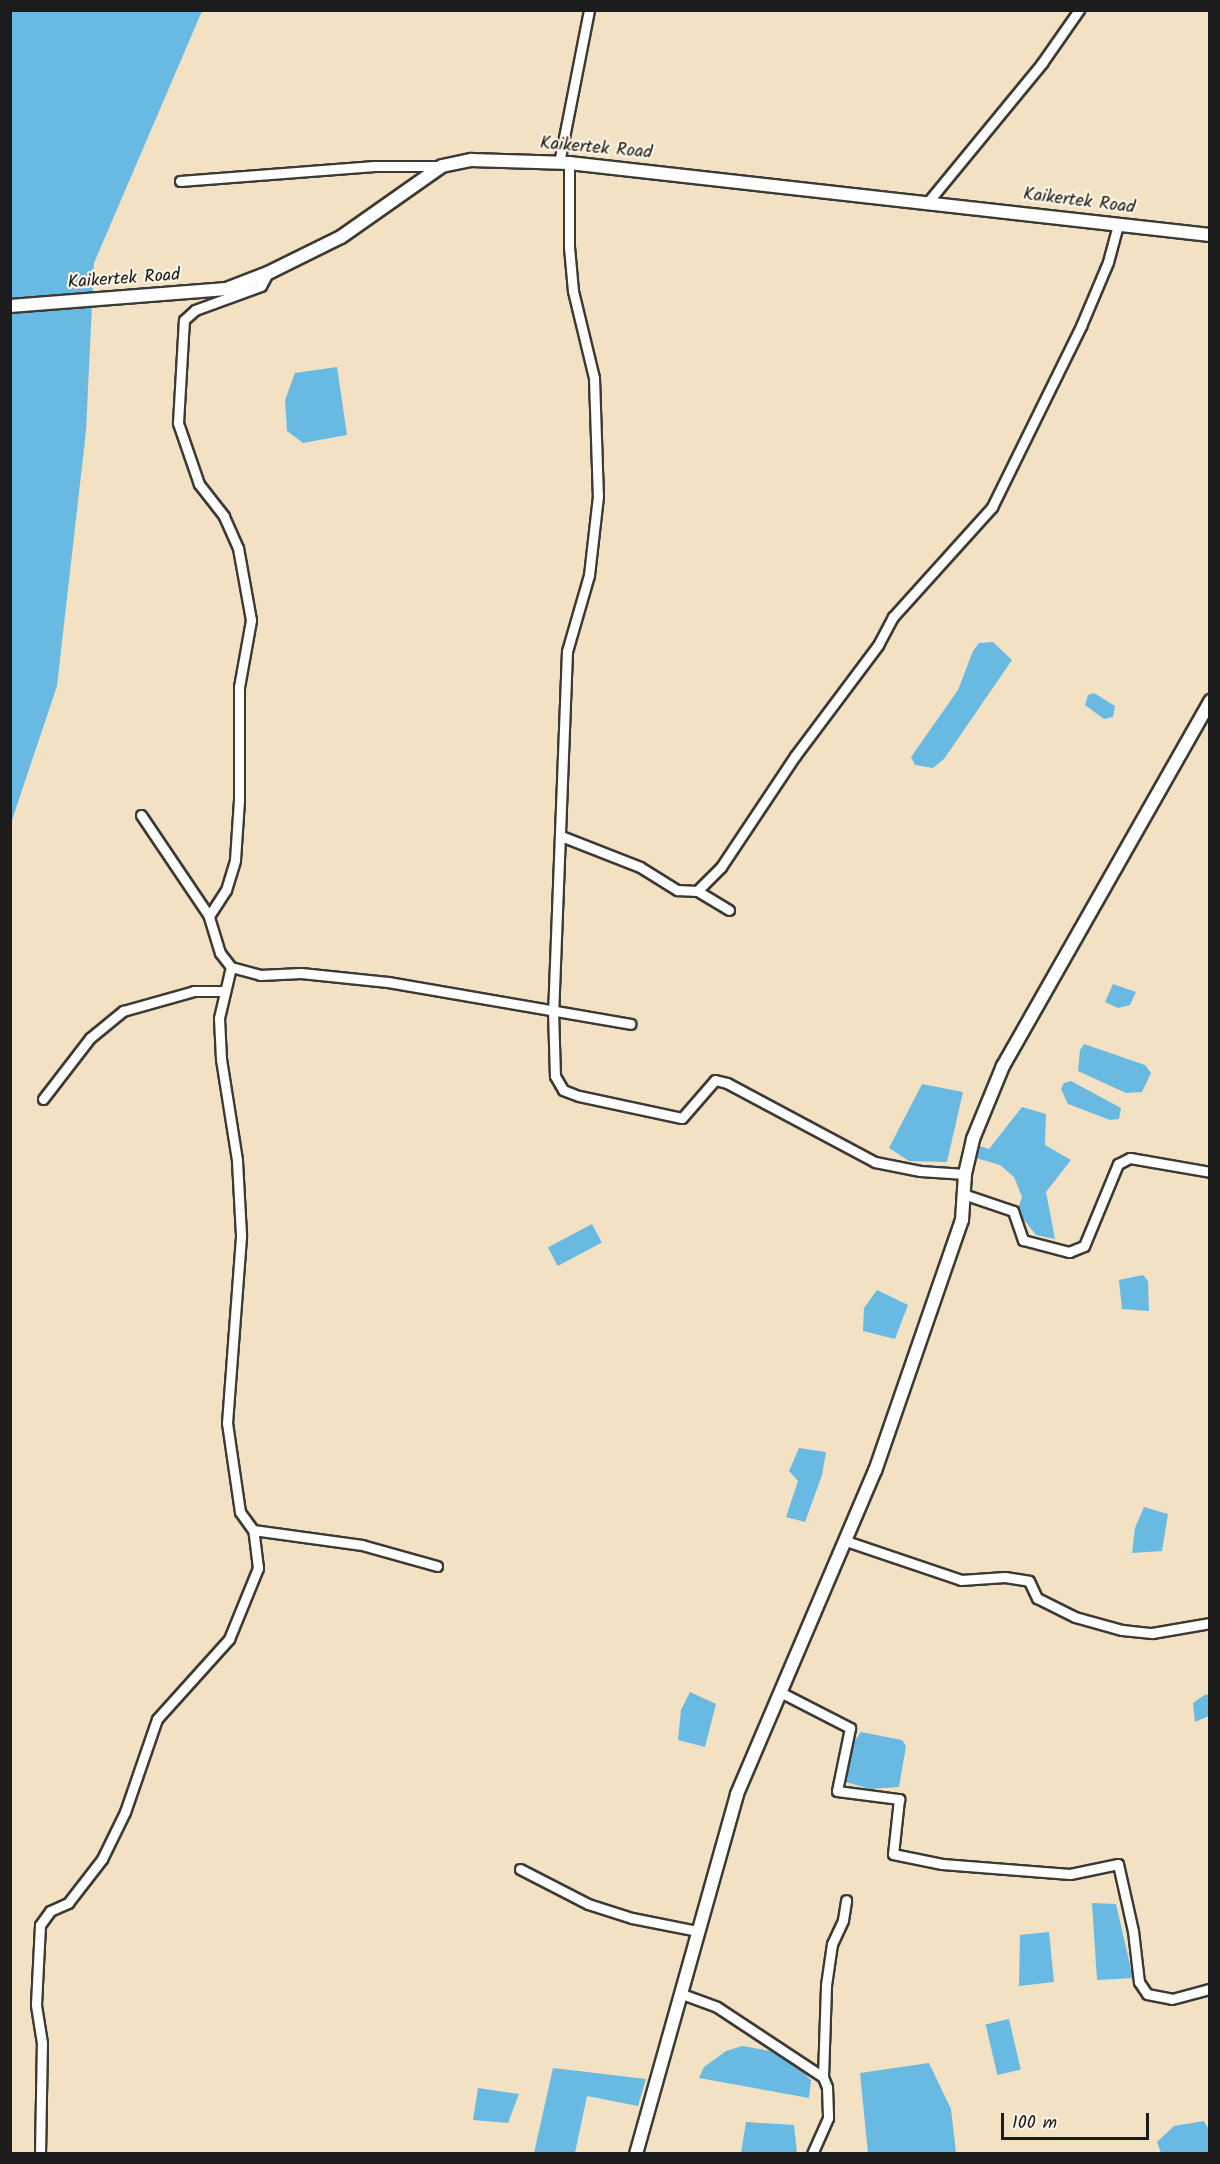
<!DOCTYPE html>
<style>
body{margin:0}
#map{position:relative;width:1220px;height:2164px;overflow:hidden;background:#f3e1c3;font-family:Kalam,sans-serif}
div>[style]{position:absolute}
.water>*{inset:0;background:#68bae3;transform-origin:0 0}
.roads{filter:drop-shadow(2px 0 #3c3a35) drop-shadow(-2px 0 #3c3a35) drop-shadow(0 2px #3c3a35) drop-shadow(0 -2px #3c3a35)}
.minor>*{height:9px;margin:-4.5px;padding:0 4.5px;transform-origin:4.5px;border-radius:4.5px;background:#fff}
.secondary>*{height:12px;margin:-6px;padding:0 6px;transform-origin:6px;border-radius:6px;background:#fff}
span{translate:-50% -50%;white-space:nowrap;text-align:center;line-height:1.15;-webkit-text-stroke:4.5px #fcf5e5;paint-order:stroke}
.street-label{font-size:18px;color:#1c1c1c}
.frame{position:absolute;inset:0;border:12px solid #1c1c1c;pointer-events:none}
.scale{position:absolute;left:1001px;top:2113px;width:148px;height:27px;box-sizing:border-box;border:3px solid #1c1c1c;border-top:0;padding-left:8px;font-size:18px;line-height:21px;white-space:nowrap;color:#1c1c1c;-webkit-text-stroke:4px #fcf5e5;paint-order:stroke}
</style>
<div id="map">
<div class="water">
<i style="clip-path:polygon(11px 11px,202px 11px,94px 263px,86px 431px,57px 686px,11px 823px)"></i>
<i style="clip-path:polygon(337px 367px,347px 435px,303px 443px,287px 431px,285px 400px,295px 373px)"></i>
<i style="clip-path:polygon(993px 642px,1012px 660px,944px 759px,933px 768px,915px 765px,911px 757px,958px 690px,973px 651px,979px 643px)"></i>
<i style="clip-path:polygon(1094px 693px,1115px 706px,1113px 717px,1104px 719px,1085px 705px,1088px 695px)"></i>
<i style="clip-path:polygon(1113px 984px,1136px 992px,1130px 1005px,1118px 1008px,1105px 1002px)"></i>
<i style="clip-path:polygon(1084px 1044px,1145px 1065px,1151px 1073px,1142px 1092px,1126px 1093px,1078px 1071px,1080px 1050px)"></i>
<i style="clip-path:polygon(1071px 1081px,1121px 1108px,1119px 1119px,1110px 1120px,1068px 1104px,1061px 1089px,1064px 1083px)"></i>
<i style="clip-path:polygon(922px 1084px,963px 1092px,947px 1162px,909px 1161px,889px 1148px)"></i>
<i style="clip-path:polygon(1022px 1107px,1046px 1114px,1045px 1145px,1071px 1160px,1046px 1192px,1055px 1239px,1036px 1235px,1017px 1211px,1022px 1197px,1014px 1177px,1000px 1165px,976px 1158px,977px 1145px,989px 1149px)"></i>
<i style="left:592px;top:1224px;width:21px;height:50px;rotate:62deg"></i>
<i style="clip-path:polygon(1143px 1275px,1148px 1281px,1149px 1311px,1122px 1309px,1119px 1280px)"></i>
<i style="clip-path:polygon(877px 1290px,908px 1305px,895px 1339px,863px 1331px,864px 1308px)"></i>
<i style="clip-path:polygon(799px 1448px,826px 1452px,822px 1475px,805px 1522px,786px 1517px,798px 1481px,789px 1471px)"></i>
<i style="clip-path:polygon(1144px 1507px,1168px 1514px,1162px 1551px,1132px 1553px,1135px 1528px)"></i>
<i style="clip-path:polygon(690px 1692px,716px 1704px,705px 1747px,678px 1740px,681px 1710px)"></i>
<i style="clip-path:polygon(1206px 1694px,1209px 1696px,1209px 1716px,1195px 1722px,1193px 1703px)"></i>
<i style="clip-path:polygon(861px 1732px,902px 1740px,906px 1746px,899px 1787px,870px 1789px,846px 1782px,852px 1744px)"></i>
<i style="clip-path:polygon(1092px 1903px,1116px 1904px,1133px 1978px,1097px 1980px)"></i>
<i style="clip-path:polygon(1049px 1932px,1054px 1982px,1019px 1986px,1020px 1935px)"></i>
<i style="left:1009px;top:2019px;width:52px;height:24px;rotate:77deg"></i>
<i style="clip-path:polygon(742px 2046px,771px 2051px,797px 2066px,811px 2080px,809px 2098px,699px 2078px,704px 2067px,726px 2051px)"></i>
<i style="clip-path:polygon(929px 2063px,951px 2109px,956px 2153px,868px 2153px,860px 2073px)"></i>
<i style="clip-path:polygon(553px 2068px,646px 2079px,638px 2106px,587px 2096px,575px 2153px,534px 2153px)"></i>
<i style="clip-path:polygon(478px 2088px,519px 2094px,508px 2123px,473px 2120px)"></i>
<i style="clip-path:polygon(1204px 2121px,1209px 2130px,1209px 2153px,1161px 2153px,1157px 2142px,1174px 2126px)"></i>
<i style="clip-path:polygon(746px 2122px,794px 2125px,797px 2153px,741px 2153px)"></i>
</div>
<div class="roads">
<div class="minor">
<i style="left:559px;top:163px;width:156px;rotate:-78.9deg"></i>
<i style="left:569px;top:163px;width:84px;rotate:90deg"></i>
<i style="left:569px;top:247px;width:44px;rotate:84.8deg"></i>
<i style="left:573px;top:291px;width:89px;rotate:76.4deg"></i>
<i style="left:594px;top:378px;width:118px;rotate:88.1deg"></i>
<i style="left:598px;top:496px;width:80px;rotate:96.5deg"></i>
<i style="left:589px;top:575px;width:79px;rotate:106.1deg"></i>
<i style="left:567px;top:651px;width:359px;rotate:92.2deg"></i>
<i style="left:553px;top:1010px;width:66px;rotate:88.3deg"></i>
<i style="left:555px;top:1076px;width:16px;rotate:60deg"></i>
<i style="left:563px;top:1090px;width:17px;rotate:21deg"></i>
<i style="left:579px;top:1096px;width:105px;rotate:12.1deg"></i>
<i style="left:682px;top:1118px;width:50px;rotate:-49deg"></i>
<i style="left:715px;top:1080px;width:12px;rotate:14deg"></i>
<i style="left:727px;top:1083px;width:168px;rotate:28.1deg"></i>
<i style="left:875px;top:1162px;width:46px;rotate:11.3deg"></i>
<i style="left:920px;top:1171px;width:45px;rotate:3.8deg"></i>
<i style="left:180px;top:181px;width:195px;rotate:-4.4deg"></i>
<i style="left:374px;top:166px;width:68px"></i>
<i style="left:928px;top:202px;width:180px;rotate:-50.6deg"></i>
<i style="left:1042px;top:63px;width:65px;rotate:-55.1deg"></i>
<i style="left:141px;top:815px;width:122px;rotate:56deg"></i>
<i style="left:561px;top:836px;width:85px;rotate:21.4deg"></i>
<i style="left:640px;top:867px;width:44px;rotate:31.9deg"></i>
<i style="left:677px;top:890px;width:20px;rotate:3deg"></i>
<i style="left:729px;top:910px;width:37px;rotate:-149deg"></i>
<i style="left:697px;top:891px;width:34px;rotate:-45deg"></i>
<i style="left:721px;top:867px;width:133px;rotate:-56.3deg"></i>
<i style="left:795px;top:756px;width:139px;rotate:-53.2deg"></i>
<i style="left:878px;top:645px;width:32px;rotate:-62deg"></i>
<i style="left:893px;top:617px;width:148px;rotate:-48deg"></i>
<i style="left:992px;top:507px;width:202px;rotate:-63.8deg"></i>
<i style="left:1081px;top:326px;width:69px;rotate:-67.1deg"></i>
<i style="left:1108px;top:262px;width:38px;rotate:-75deg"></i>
<i style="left:231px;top:967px;width:18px;rotate:-128deg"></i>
<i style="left:220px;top:953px;width:39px;rotate:-107deg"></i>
<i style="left:209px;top:916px;width:31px;rotate:-57deg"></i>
<i style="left:226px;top:890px;width:31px;rotate:-73deg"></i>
<i style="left:235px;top:860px;width:60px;rotate:-86.2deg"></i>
<i style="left:239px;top:800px;width:113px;rotate:-90deg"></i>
<i style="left:239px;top:687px;width:68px;rotate:-79.8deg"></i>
<i style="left:251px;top:620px;width:73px;rotate:-100.2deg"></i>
<i style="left:238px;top:548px;width:35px;rotate:-114deg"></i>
<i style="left:224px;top:516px;width:41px;rotate:-128deg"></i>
<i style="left:199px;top:484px;width:65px;rotate:-109deg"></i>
<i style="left:178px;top:423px;width:103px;rotate:-86.7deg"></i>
<i style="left:184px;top:320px;width:15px;rotate:-42deg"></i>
<i style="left:195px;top:310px;width:70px;rotate:-20deg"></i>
<i style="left:261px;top:286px;width:15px;rotate:-62deg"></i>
<i style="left:43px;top:1099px;width:77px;rotate:-52.4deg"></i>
<i style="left:90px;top:1038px;width:43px;rotate:-39.3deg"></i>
<i style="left:123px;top:1011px;width:74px;rotate:-15.7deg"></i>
<i style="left:194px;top:991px;width:29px"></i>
<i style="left:966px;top:1195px;width:50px;rotate:18.8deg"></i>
<i style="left:1013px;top:1211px;width:31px;rotate:71deg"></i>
<i style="left:1023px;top:1240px;width:48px;rotate:14.6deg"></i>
<i style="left:1069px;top:1252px;width:16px;rotate:-22deg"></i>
<i style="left:1084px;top:1246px;width:89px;rotate:-67.5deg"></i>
<i style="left:1118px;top:1164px;width:13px;rotate:-27deg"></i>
<i style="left:1130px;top:1158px;width:81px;rotate:9.9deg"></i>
<i style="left:846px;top:1541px;width:121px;rotate:18.7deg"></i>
<i style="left:961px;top:1580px;width:44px;rotate:-3.9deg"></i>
<i style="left:1005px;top:1577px;width:24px;rotate:9deg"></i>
<i style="left:1029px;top:1581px;width:19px;rotate:65deg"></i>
<i style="left:1037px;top:1598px;width:42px;rotate:26.6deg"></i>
<i style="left:1075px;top:1617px;width:49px;rotate:15.5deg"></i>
<i style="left:1122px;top:1630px;width:30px;rotate:6deg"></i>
<i style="left:1152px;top:1633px;width:59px;rotate:-9.8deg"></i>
<i style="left:437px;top:1566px;width:78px;rotate:-164.4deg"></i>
<i style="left:362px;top:1545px;width:110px;rotate:-172.2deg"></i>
<i style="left:253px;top:1530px;width:22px;rotate:-126deg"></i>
<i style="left:240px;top:1512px;width:90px;rotate:-98.3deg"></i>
<i style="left:227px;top:1423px;width:189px;rotate:-85.7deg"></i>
<i style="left:241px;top:1235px;width:75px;rotate:-93.1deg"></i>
<i style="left:237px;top:1160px;width:102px;rotate:-99deg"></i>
<i style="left:221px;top:1059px;width:41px;rotate:-92.8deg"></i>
<i style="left:219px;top:1018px;width:52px;rotate:-76.8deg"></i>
<i style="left:231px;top:967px;width:30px;rotate:15deg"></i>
<i style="left:260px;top:975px;width:41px;rotate:-2.8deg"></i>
<i style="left:301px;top:973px;width:87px;rotate:5.9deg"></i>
<i style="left:388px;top:982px;width:246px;rotate:9.8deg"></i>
<i style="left:780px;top:1692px;width:79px;rotate:27.2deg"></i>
<i style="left:850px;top:1728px;width:64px;rotate:101.7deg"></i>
<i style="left:837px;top:1791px;width:63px;rotate:7.4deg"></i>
<i style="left:899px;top:1799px;width:55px;rotate:96.2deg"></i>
<i style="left:893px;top:1854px;width:50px;rotate:11.5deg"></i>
<i style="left:942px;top:1864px;width:128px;rotate:4.5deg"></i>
<i style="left:1070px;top:1874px;width:49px;rotate:-11.8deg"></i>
<i style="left:1118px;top:1864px;width:69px;rotate:77.4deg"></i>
<i style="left:1133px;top:1931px;width:51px;rotate:83.3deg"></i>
<i style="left:1139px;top:1982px;width:14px;rotate:56deg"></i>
<i style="left:1147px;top:1994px;width:25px;rotate:11deg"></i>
<i style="left:1172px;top:1999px;width:39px;rotate:-15deg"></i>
<i style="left:520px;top:1869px;width:76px;rotate:27.2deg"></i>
<i style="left:588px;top:1904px;width:46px;rotate:17.7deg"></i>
<i style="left:632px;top:1918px;width:66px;rotate:11.3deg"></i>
<i style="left:682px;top:1994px;width:37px;rotate:20deg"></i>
<i style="left:717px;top:2007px;width:127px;rotate:33.4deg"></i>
<i style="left:823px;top:2077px;width:11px;rotate:68deg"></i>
<i style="left:827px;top:2087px;width:31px;rotate:88deg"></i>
<i style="left:828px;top:2118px;width:39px;rotate:114deg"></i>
<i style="left:823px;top:2077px;width:92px;rotate:-88.1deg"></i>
<i style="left:826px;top:1985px;width:41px;rotate:-81.7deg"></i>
<i style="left:832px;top:1944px;width:26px;rotate:-65deg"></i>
<i style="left:843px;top:1920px;width:20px;rotate:-81deg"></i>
<i style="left:40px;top:2154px;width:111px;rotate:-89deg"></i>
<i style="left:42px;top:2043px;width:39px;rotate:-99deg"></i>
<i style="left:36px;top:2004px;width:79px;rotate:-87.1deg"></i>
<i style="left:40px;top:1925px;width:17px;rotate:-54deg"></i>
<i style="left:50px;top:1911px;width:20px;rotate:-24deg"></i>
<i style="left:68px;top:1903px;width:56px;rotate:-52.3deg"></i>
<i style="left:102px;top:1859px;width:52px;rotate:-63.9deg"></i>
<i style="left:125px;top:1812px;width:98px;rotate:-71deg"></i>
<i style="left:157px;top:1719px;width:108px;rotate:-48deg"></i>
<i style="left:229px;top:1639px;width:77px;rotate:-67.8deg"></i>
<i style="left:258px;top:1568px;width:38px;rotate:-97deg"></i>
</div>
<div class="secondary">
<i style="left:10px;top:306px;width:217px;rotate:-4.5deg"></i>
<i style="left:226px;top:289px;width:45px;rotate:-20.9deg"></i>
<i style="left:268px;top:273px;width:81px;rotate:-26.3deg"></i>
<i style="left:341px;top:237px;width:123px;rotate:-35.1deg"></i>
<i style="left:442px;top:166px;width:30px;rotate:-12deg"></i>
<i style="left:471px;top:160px;width:98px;rotate:1.8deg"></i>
<i style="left:569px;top:163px;width:645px;rotate:6.41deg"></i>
<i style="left:636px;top:2154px;width:374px;rotate:-74.3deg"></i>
<i style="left:737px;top:1794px;width:351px;rotate:-66.9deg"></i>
<i style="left:875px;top:1471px;width:266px;rotate:-70.9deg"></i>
<i style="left:962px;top:1220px;width:46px;rotate:-86.3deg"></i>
<i style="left:965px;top:1174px;width:36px;rotate:-77deg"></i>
<i style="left:973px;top:1139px;width:79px;rotate:-67.7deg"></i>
<i style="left:1003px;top:1066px;width:420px;rotate:-60.4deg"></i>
</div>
</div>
<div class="street-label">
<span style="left:596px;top:149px;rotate:5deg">Kaikertek Road</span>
<span style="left:1079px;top:202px;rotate:7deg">Kaikertek Road</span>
<span style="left:124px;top:280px;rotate:-4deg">Kaikertek Road</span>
</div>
<div class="frame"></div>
<div class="scale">100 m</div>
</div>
